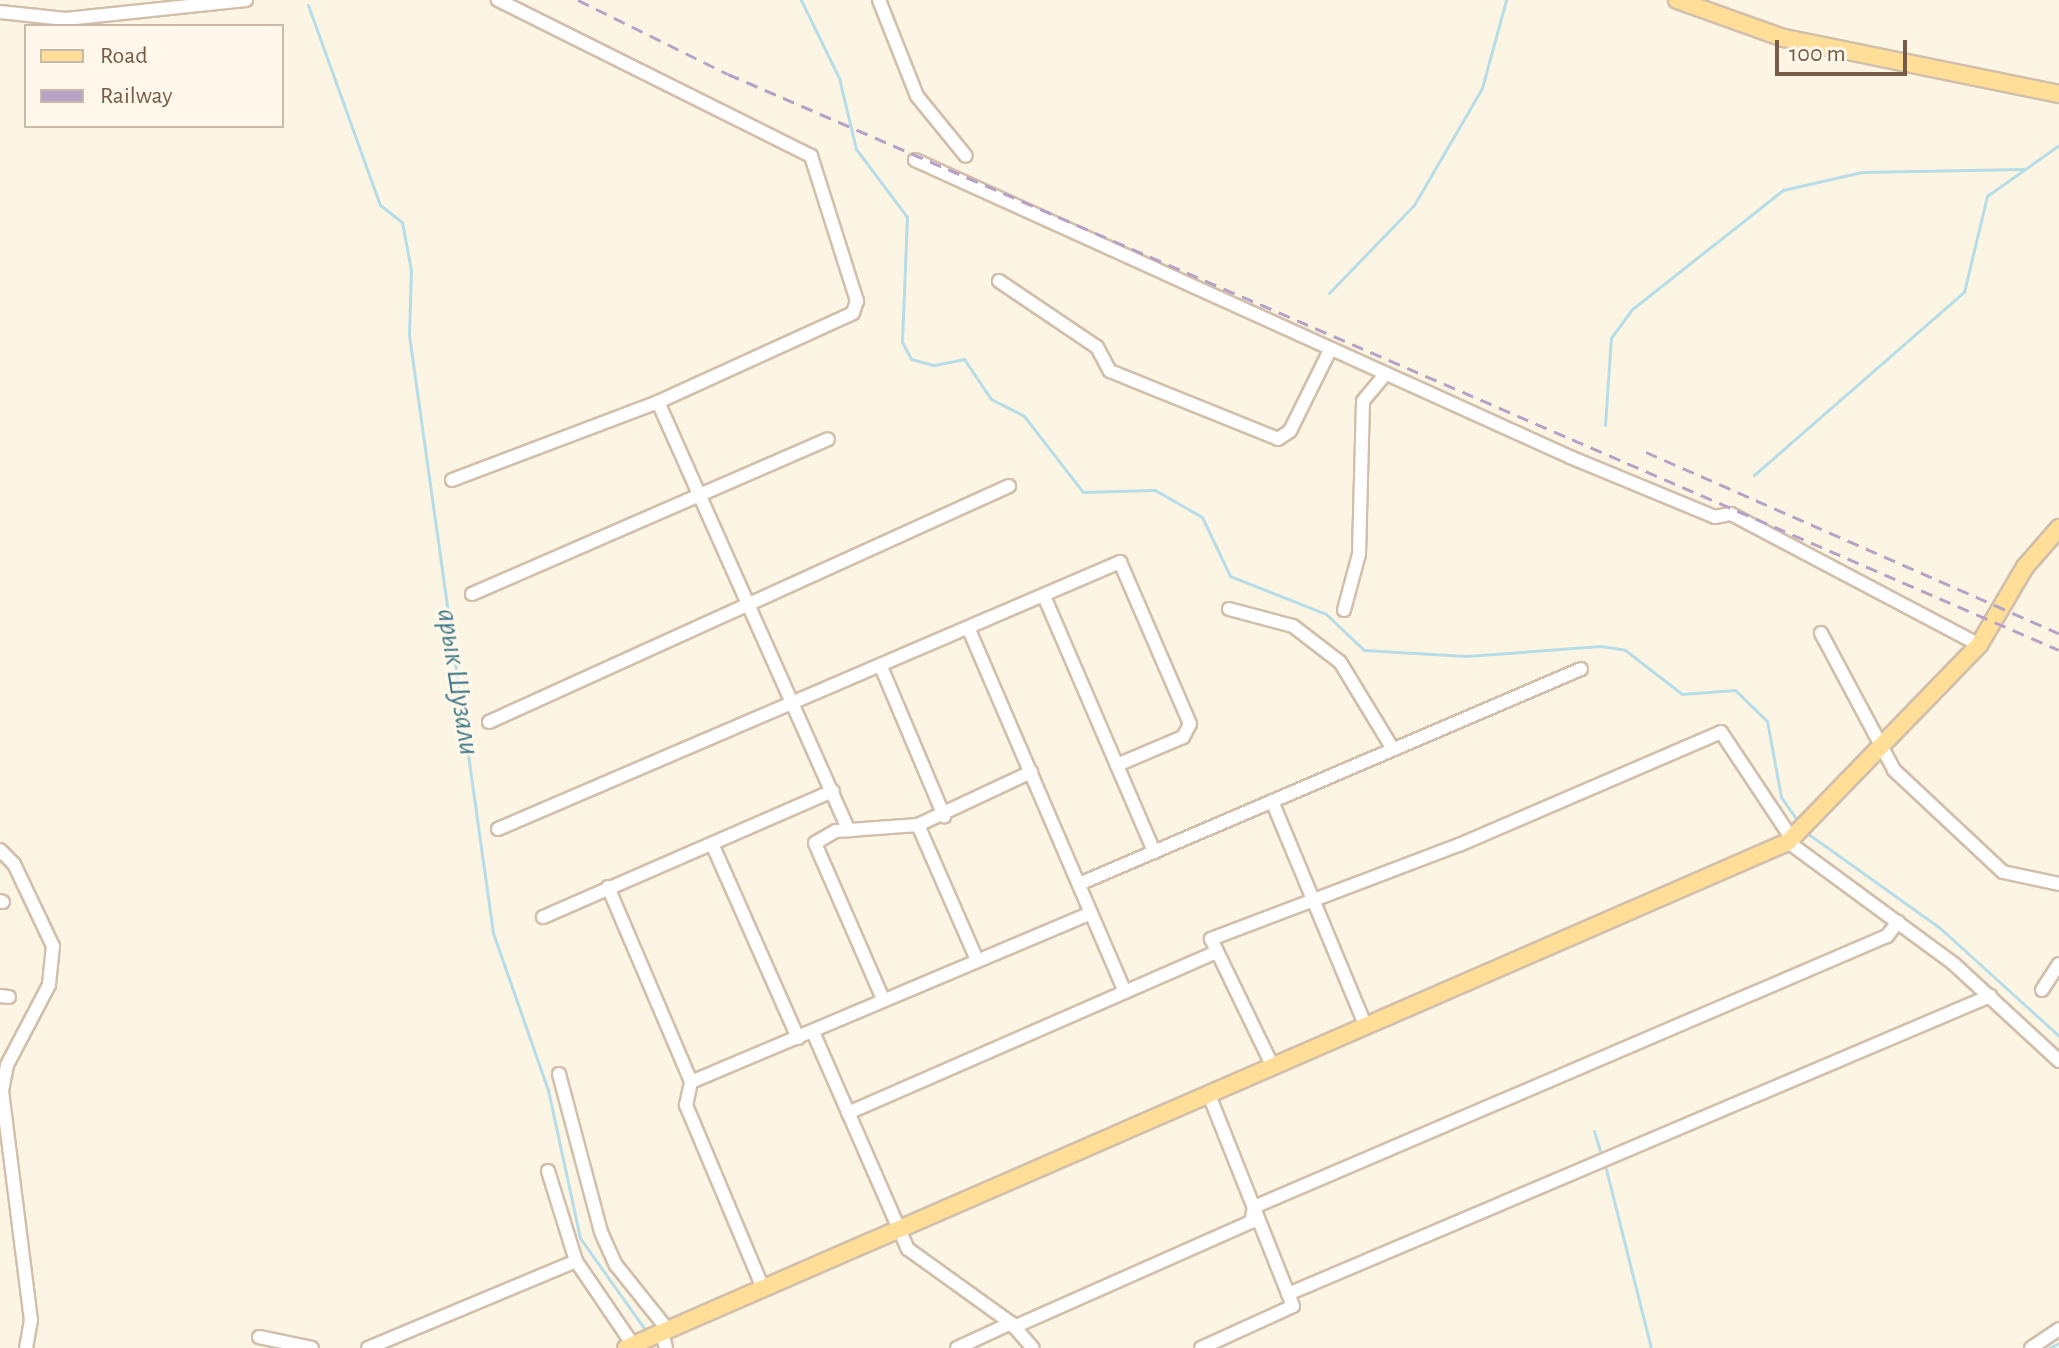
<!DOCTYPE html>
<meta charset="utf-8">
<style>
body{margin:0}
#map{position:relative;width:2059px;height:1348px;overflow:hidden;background:#fdf5e3;font-family:"Alegreya Sans",sans-serif}
div>[style]{position:absolute}
.stream>*{height:3px;margin:-1.5px;padding:0 1.5px;transform-origin:1.5px;border-radius:1.5px;background:#b6dde8}
.roads{filter:drop-shadow(2px 0 #d1bfac) drop-shadow(-2px 0 #d1bfac) drop-shadow(0 2px #d1bfac) drop-shadow(0 -2px #d1bfac)}
.minor>*{height:12px;margin:-6px;padding:0 6px;transform-origin:6px;border-radius:6px;background:#fff}
.major>*{height:16px;margin:-8px;padding:0 8px;transform-origin:8px;border-radius:8px;background:#ffdf98}
.rail>*{height:3px;margin-top:-1.5px;transform-origin:0;background:repeating-linear-gradient(90deg,#b8a1c7 0 12px,transparent 0 20px)}
span{translate:-50% -50%;white-space:nowrap;text-align:center;line-height:1.15;-webkit-text-stroke:6px #fff8ea;paint-order:stroke}
.water-label{font-size:30px;color:#417a8b;font-style:italic}
.legend{position:absolute;left:24px;top:24px;width:260px;height:104px;box-sizing:border-box;background:#fff8ea;border:2px solid #c8b9a9;margin:0;padding:10px 14px;list-style:none;font-size:24px;color:#765b48}
.legend li{display:flex;align-items:center;gap:16px;height:40px}
.legend b{width:40px;border:2px solid #c8b9a9}
.scale{position:absolute;left:1775px;top:40px;width:132px;height:36px;box-sizing:border-box;border:4px solid #765b48;border-top:0;padding-left:10px;font-size:24px;line-height:28px;white-space:nowrap;color:#765b48;-webkit-text-stroke:6px #fff8ea;paint-order:stroke}
</style>
<div id="map">
<div class="stream">
<i style="left:801px;top:0;width:87px;rotate:64deg"></i>
<i style="left:839px;top:78px;width:73px;rotate:76.5deg"></i>
<i style="left:856px;top:149px;width:85px;rotate:53.1deg"></i>
<i style="left:907px;top:217px;width:125px;rotate:92.3deg"></i>
<i style="left:902px;top:342px;width:19px;rotate:62deg"></i>
<i style="left:911px;top:359px;width:24px;rotate:15deg"></i>
<i style="left:934px;top:365px;width:31px;rotate:-11deg"></i>
<i style="left:964px;top:359px;width:48px;rotate:56deg"></i>
<i style="left:991px;top:399px;width:37px;rotate:27deg"></i>
<i style="left:1024px;top:416px;width:96px;rotate:52.2deg"></i>
<i style="left:1083px;top:492px;width:72px;rotate:-1.6deg"></i>
<i style="left:1155px;top:490px;width:54px;rotate:29.9deg"></i>
<i style="left:1202px;top:517px;width:65px;rotate:64.6deg"></i>
<i style="left:1230px;top:576px;width:103px;rotate:21.6deg"></i>
<i style="left:1326px;top:614px;width:52px;rotate:43.5deg"></i>
<i style="left:1364px;top:650px;width:102px;rotate:3.4deg"></i>
<i style="left:1466px;top:656px;width:135px;rotate:-4.2deg"></i>
<i style="left:1601px;top:646px;width:24px;rotate:9deg"></i>
<i style="left:1625px;top:650px;width:72px;rotate:37.7deg"></i>
<i style="left:1682px;top:694px;width:53px;rotate:-4.3deg"></i>
<i style="left:1735px;top:690px;width:45px;rotate:44.1deg"></i>
<i style="left:1767px;top:721px;width:77px;rotate:79.6deg"></i>
<i style="left:1781px;top:797px;width:33px;rotate:55deg"></i>
<i style="left:308px;top:5px;width:213px;rotate:70.2deg"></i>
<i style="left:380px;top:205px;width:28px;rotate:38deg"></i>
<i style="left:402px;top:222px;width:49px;rotate:79.4deg"></i>
<i style="left:411px;top:270px;width:65px;rotate:91.8deg"></i>
<i style="left:409px;top:335px;width:604px;rotate:82deg"></i>
<i style="left:493px;top:933px;width:166px;rotate:70.7deg"></i>
<i style="left:548px;top:1090px;width:151px;rotate:77.8deg"></i>
<i style="left:580px;top:1238px;width:114px;rotate:54.6deg"></i>
<i style="left:1329px;top:293px;width:122px;rotate:-46deg"></i>
<i style="left:1414px;top:205px;width:135px;rotate:-59.8deg"></i>
<i style="left:1482px;top:88px;width:91px;rotate:-74.7deg"></i>
<i style="left:1605px;top:425px;width:87px;rotate:-86.1deg"></i>
<i style="left:1611px;top:338px;width:34px;rotate:-54deg"></i>
<i style="left:1631px;top:310px;width:194px;rotate:-38.3deg"></i>
<i style="left:1783px;top:190px;width:81px;rotate:-12.8deg"></i>
<i style="left:1862px;top:172px;width:161px;rotate:-1.1deg"></i>
<i style="left:1754px;top:475px;width:279px;rotate:-41.1deg"></i>
<i style="left:1964px;top:292px;width:99px;rotate:-76.5deg"></i>
<i style="left:1987px;top:196px;width:88px;rotate:-35.3deg"></i>
<i style="left:1807px;top:833px;width:163px;rotate:35.5deg"></i>
<i style="left:1940px;top:928px;width:161px;rotate:42.2deg"></i>
<i style="left:1594px;top:1131px;width:28px;rotate:73deg"></i>
<i style="left:1605px;top:1165px;width:189px;rotate:75.9deg"></i>
<i style="left:2049px;top:1348px;width:11px;rotate:-27deg"></i>
</div>
<div class="roads">
<div class="minor">
<i style="left:879px;top:0;width:103px;rotate:68.4deg"></i>
<i style="left:917px;top:96px;width:77px;rotate:50.8deg"></i>
<i style="left:0;top:12px;width:66px;rotate:6.1deg"></i>
<i style="left:66px;top:19px;width:181px;rotate:-6deg"></i>
<i style="left:915px;top:160px;width:719px;rotate:24.39deg"></i>
<i style="left:1570px;top:457px;width:157px;rotate:22.5deg"></i>
<i style="left:1715px;top:517px;width:16px;rotate:-11deg"></i>
<i style="left:1731px;top:514px;width:280px;rotate:27.8deg"></i>
<i style="left:999px;top:281px;width:118px;rotate:34deg"></i>
<i style="left:1097px;top:347px;width:27px;rotate:62deg"></i>
<i style="left:1110px;top:371px;width:181px;rotate:22deg"></i>
<i style="left:1278px;top:439px;width:14px;rotate:-34deg"></i>
<i style="left:1290px;top:431px;width:90px;rotate:-63.7deg"></i>
<i style="left:658px;top:402px;width:469px;rotate:66deg"></i>
<i style="left:452px;top:480px;width:220px;rotate:-20.7deg"></i>
<i style="left:658px;top:402px;width:214px;rotate:-24.5deg"></i>
<i style="left:853px;top:313px;width:13px;rotate:-72deg"></i>
<i style="left:857px;top:301px;width:152px;rotate:-107.6deg"></i>
<i style="left:811px;top:156px;width:350px;rotate:-153.5deg"></i>
<i style="left:472px;top:594px;width:388px;rotate:-23.5deg"></i>
<i style="left:1044px;top:596px;width:279px;rotate:66.7deg"></i>
<i style="left:1229px;top:609px;width:66px;rotate:14.9deg"></i>
<i style="left:1293px;top:626px;width:59px;rotate:37.5deg"></i>
<i style="left:1340px;top:662px;width:102px;rotate:58.7deg"></i>
<i style="left:1344px;top:610px;width:58px;rotate:-75deg"></i>
<i style="left:1359px;top:554px;width:153px;rotate:-88.5deg"></i>
<i style="left:1363px;top:401px;width:33px;rotate:-50deg"></i>
<i style="left:970px;top:632px;width:392px;rotate:66.7deg"></i>
<i style="left:1821px;top:633px;width:155px;rotate:61.9deg"></i>
<i style="left:1894px;top:770px;width:149px;rotate:43.1deg"></i>
<i style="left:2003px;top:872px;width:57px;rotate:12.1deg"></i>
<i style="left:882px;top:669px;width:160px;rotate:67.1deg"></i>
<i style="left:489px;top:722px;width:571px;rotate:-24.41deg"></i>
<i style="left:1272px;top:801px;width:245px;rotate:67.4deg"></i>
<i style="left:918px;top:825px;width:147px;rotate:66.4deg"></i>
<i style="left:498px;top:829px;width:677px;rotate:-23.23deg"></i>
<i style="left:1120px;top:562px;width:176px;rotate:66.6deg"></i>
<i style="left:1190px;top:724px;width:15px;rotate:118deg"></i>
<i style="left:1183px;top:737px;width:72px;rotate:157deg"></i>
<i style="left:1788px;top:842px;width:206px;rotate:36.3deg"></i>
<i style="left:1954px;top:964px;width:143px;rotate:42.7deg"></i>
<i style="left:713px;top:846px;width:210px;rotate:66.1deg"></i>
<i style="left:0;top:850px;width:20px;rotate:45deg"></i>
<i style="left:14px;top:864px;width:91px;rotate:64.6deg"></i>
<i style="left:53px;top:946px;width:39px;rotate:96deg"></i>
<i style="left:49px;top:985px;width:90px;rotate:117.7deg"></i>
<i style="left:7px;top:1065px;width:26px;rotate:101deg"></i>
<i style="left:2px;top:1091px;width:231px;rotate:82.8deg"></i>
<i style="left:31px;top:1320px;width:28px;rotate:100deg"></i>
<i style="left:1079px;top:884px;width:546px;rotate:-23.18deg"></i>
<i style="left:608px;top:887px;width:212px;rotate:66.9deg"></i>
<i style="left:691px;top:1082px;width:24px;rotate:102deg"></i>
<i style="left:686px;top:1105px;width:199px;rotate:67.2deg"></i>
<i style="left:0;top:901px;width:3px;rotate:18deg"></i>
<i style="left:543px;top:917px;width:316px;rotate:-23.5deg"></i>
<i style="left:2042px;top:990px;width:31px;rotate:-57deg"></i>
<i style="left:0;top:996px;width:9px;rotate:6deg"></i>
<i style="left:883px;top:999px;width:170px;rotate:-113.6deg"></i>
<i style="left:815px;top:843px;width:24px;rotate:-30deg"></i>
<i style="left:836px;top:831px;width:82px;rotate:-4.2deg"></i>
<i style="left:918px;top:825px;width:125px;rotate:-25.1deg"></i>
<i style="left:813px;top:1032px;width:237px;rotate:66.4deg"></i>
<i style="left:908px;top:1249px;width:127px;rotate:35.7deg"></i>
<i style="left:1011px;top:1323px;width:33px;rotate:49deg"></i>
<i style="left:1273px;top:1067px;width:142px;rotate:-115.8deg"></i>
<i style="left:1211px;top:939px;width:265px;rotate:-20.8deg"></i>
<i style="left:1459px;top:845px;width:285px;rotate:-23.3deg"></i>
<i style="left:1721px;top:732px;width:128px;rotate:56.4deg"></i>
<i style="left:559px;top:1074px;width:163px;rotate:75.1deg"></i>
<i style="left:601px;top:1232px;width:36px;rotate:66deg"></i>
<i style="left:616px;top:1265px;width:82px;rotate:51.4deg"></i>
<i style="left:691px;top:1082px;width:434px;rotate:-22.9deg"></i>
<i style="left:848px;top:1113px;width:400px;rotate:-23.6deg"></i>
<i style="left:548px;top:1171px;width:94px;rotate:72.7deg"></i>
<i style="left:576px;top:1261px;width:102px;rotate:55.8deg"></i>
<i style="left:1288px;top:1294px;width:763px;rotate:-23deg"></i>
<i style="left:1014px;top:1327px;width:259px;rotate:-23.9deg"></i>
<i style="left:1251px;top:1222px;width:15px;rotate:-79deg"></i>
<i style="left:1254px;top:1207px;width:689px;rotate:-23.18deg"></i>
<i style="left:1887px;top:936px;width:18px;rotate:-52deg"></i>
<i style="left:662px;top:1332px;width:16px;rotate:76deg"></i>
<i style="left:259px;top:1337px;width:54px;rotate:11.7deg"></i>
<i style="left:368px;top:1348px;width:225px;rotate:-22.7deg"></i>
<i style="left:957px;top:1348px;width:60px;rotate:-24.8deg"></i>
<i style="left:1201px;top:1348px;width:101px;rotate:-24.5deg"></i>
<i style="left:1293px;top:1306px;width:227px;rotate:-111.7deg"></i>
<i style="left:2031px;top:1348px;width:34px;rotate:-34deg"></i>
</div>
<div class="major">
<i style="left:1677px;top:0;width:114px;rotate:19.6deg"></i>
<i style="left:1784px;top:38px;width:281px;rotate:11.5deg"></i>
<i style="left:626px;top:1348px;width:1267px;rotate:-23.53deg"></i>
<i style="left:1788px;top:842px;width:274px;rotate:-45.9deg"></i>
<i style="left:1979px;top:645px;width:91px;rotate:-59.5deg"></i>
<i style="left:2025px;top:567px;width:52px;rotate:-48.9deg"></i>
</div>
</div>
<div class="rail">
<i style="left:578px;top:0;width:167px;rotate:26.3deg"></i>
<i style="left:728px;top:74px;width:1450px;rotate:23.4deg"></i>
<i style="left:1646px;top:452px;width:451px;rotate:23.7deg"></i>
</div>
<div class="water-label">
<span style="left:458px;top:682px;rotate:81deg">арык Шузали</span>
</div>
<ul class="legend">
<li><b style="height:10px;background:#ffdf98"></b>Road</li>
<li><b style="height:10px;background:#b8a1c7"></b>Railway</li>
</ul>
<div class="scale">100 m</div>
</div>
